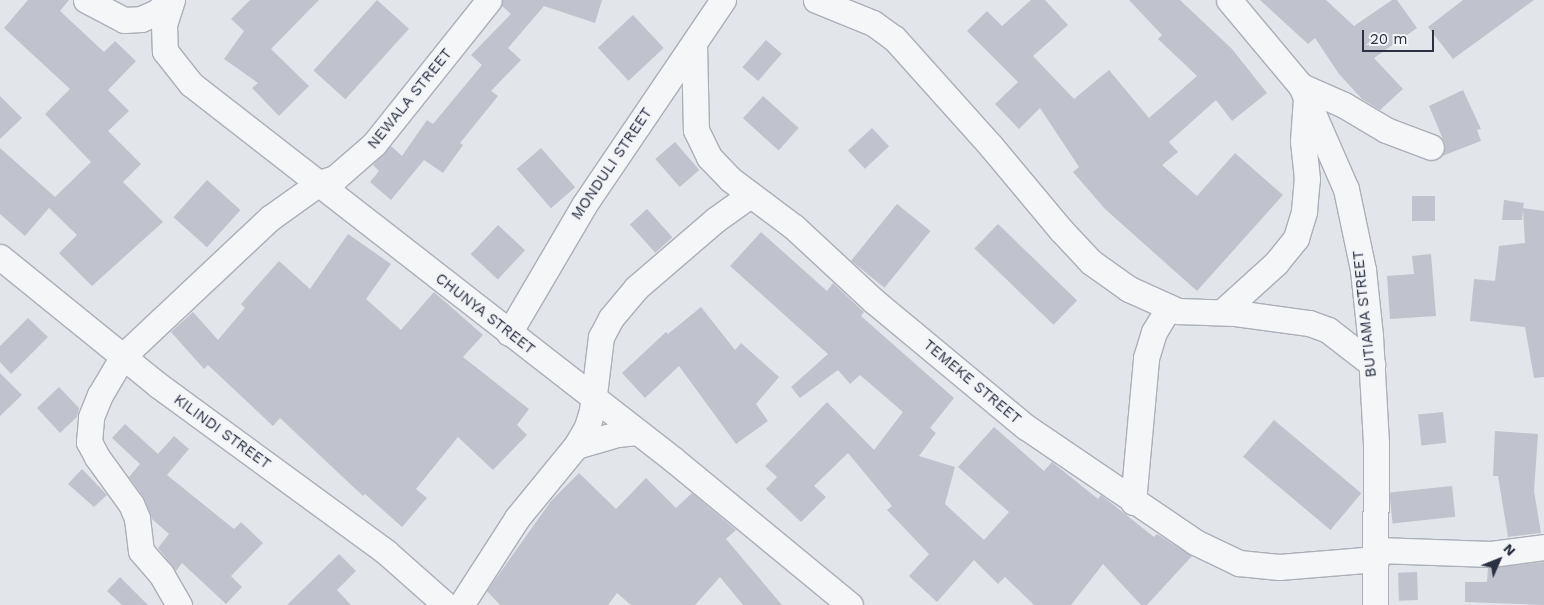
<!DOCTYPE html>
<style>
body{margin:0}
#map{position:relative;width:1544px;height:605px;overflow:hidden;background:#e2e5ea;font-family:"Work Sans",sans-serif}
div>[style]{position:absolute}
.building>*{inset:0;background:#c0c3cd;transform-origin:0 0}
.roads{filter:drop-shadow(1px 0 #abafb8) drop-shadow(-1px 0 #abafb8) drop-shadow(0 1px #abafb8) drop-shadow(0 -1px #abafb8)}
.minor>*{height:25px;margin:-12.5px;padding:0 12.5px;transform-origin:12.5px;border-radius:12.5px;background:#f5f6f8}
span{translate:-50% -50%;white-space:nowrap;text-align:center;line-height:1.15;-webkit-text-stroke:4px #f2f4f7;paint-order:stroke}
.street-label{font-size:15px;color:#2b3142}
.north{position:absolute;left:1474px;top:535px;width:50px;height:50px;-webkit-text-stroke:4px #f2f4f7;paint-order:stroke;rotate:46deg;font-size:14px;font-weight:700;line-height:20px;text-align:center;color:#2b3142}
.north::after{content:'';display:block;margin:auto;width:18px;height:22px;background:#2b3142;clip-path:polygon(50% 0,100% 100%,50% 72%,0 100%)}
.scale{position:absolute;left:1362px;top:30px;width:72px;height:22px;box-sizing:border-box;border:2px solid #2b3142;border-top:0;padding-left:6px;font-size:15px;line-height:18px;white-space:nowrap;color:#2b3142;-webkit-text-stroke:4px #f2f4f7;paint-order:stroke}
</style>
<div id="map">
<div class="building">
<i style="clip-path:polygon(28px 0,69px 0,60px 11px,104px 52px,115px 41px,136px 61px,108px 90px,129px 111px,108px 131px,141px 164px,123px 182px,163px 222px,92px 286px,59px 253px,77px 235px,49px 208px,25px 236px,0 214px,0 148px,55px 197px,91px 162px,45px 114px,70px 89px,4px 28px)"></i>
<i style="clip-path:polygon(250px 0,319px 0,271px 49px,309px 86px,279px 116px,252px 88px,258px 83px,224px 59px,244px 31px,231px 19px)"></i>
<i style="left:377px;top:0;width:43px;height:95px;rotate:42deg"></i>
<i style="clip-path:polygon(503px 0,602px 0,595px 23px,544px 6px,508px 48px,521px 60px,491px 91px,498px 96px,460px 143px,463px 145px,443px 173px,424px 160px,391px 200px,370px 182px,379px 171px,373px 165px,391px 146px,402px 156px,427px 120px,433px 124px,482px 65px,471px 55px,511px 14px,502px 6px)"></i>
<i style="clip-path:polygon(1031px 0,1045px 0,1068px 25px,1033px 56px,1074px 99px,1109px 70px,1149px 118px,1197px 76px,1158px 39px,1162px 35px,1129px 0,1180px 0,1232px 49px,1267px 93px,1232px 121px,1216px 100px,1169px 142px,1178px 152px,1162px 165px,1197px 196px,1235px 153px,1283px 195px,1197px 291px,1105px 209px,1073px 172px,1079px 167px,1040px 108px,1019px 129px,995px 104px,1018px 82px,967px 31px,987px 11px,1002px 26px)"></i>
<i style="clip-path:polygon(1260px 0,1326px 0,1354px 26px,1392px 0,1397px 0,1417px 28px,1374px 58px,1403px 89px,1380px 110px,1362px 99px,1339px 74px,1315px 38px,1308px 44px)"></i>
<i style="clip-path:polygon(1463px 0,1534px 0,1453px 59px,1428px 27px)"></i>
<i style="left:633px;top:15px;width:45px;height:48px;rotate:47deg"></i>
<i style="left:766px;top:40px;width:21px;height:36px;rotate:41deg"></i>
<i style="clip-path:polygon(1463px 90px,1481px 129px,1477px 130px,1481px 141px,1442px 156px,1445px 144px,1429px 106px)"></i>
<i style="clip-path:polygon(0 96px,22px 118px,0 139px)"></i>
<i style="left:763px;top:96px;width:48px;height:30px;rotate:42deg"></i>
<i style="left:872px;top:128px;width:25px;height:33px;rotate:47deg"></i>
<i style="left:675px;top:142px;width:37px;height:26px;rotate:49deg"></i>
<i style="left:541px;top:148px;width:52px;height:32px;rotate:49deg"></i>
<i style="left:207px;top:180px;width:45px;height:50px;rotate:42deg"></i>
<i style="left:1412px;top:196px;width:23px;height:25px"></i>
<i style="clip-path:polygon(1504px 200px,1524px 203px,1523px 208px,1544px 211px,1544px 377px,1534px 378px,1525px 327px,1470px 321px,1474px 279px,1495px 281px,1499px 246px,1525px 243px,1523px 210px,1522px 220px,1502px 220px)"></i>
<i style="left:897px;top:204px;width:43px;height:73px;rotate:39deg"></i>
<i style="left:647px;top:209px;width:38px;height:23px;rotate:48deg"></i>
<i style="left:998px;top:224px;width:110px;height:34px;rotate:44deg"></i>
<i style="left:498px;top:225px;width:37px;height:40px;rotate:43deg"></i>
<i style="clip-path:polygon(761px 232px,827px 291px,833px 283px,864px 312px,861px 316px,954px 398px,930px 428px,936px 433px,919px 456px,955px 467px,945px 504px,984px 540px,1009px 512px,958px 467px,994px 427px,1044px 471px,1052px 462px,1098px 499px,1101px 495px,1154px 537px,1157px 534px,1192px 556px,1147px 605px,1141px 605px,1103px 564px,1071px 605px,1034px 605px,1005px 577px,998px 584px,974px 560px,937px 602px,909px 576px,929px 554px,887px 510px,892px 506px,848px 453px,814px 486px,826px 497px,801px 522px,766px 489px,777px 477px,765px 466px,827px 402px,874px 450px,903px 412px,860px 375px,850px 384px,838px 370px,800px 398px,791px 387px,828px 354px,730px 266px)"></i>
<i style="clip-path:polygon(348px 234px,391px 264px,366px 299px,401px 330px,434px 292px,483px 335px,463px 357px,529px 409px,517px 425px,527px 435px,493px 470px,458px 437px,416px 489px,427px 498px,402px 527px,365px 494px,363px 496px,280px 418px,273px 426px,208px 365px,204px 369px,171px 332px,193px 312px,218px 340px,245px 308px,241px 304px,279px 261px,310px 289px)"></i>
<i style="clip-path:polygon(1431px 254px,1436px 316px,1390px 319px,1387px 276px,1414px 274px,1412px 256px)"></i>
<i style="clip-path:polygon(701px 307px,735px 350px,741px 343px,779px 377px,756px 404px,768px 421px,736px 444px,679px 366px,645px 398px,622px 373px,666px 332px,668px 334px)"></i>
<i style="clip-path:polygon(28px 318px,48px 337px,11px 374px,0 362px,0 346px)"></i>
<i style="clip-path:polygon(0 373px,22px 395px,0 416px)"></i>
<i style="clip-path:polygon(59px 387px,79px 408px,77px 417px,60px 433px,37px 408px)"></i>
<i style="left:1443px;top:412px;width:31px;height:25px;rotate:84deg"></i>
<i style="left:1274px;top:420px;width:114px;height:48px;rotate:40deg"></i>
<i style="clip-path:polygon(125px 424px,158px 454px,174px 436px,189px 449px,167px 475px,234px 529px,241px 522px,263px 543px,231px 576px,242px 587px,226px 604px,182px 563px,176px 571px,158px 548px,169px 534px,152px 519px,144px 498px,129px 477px,140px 464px,112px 438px)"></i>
<i style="clip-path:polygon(1495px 431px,1538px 434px,1534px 491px,1541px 533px,1508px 537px,1498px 476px,1493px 476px)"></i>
<i style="clip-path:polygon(82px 469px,107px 495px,94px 507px,68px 484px)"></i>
<i style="clip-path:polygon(579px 473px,616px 509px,646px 478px,676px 508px,692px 493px,736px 530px,726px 539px,782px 605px,743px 605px,720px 577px,695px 605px,631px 605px,617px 593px,608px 605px,500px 605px,487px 591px,551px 501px)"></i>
<i style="left:1452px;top:486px;width:31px;height:63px;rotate:84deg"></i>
<i style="clip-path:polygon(339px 554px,356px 571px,337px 590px,351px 605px,287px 605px)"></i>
<i style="clip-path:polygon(1544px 562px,1544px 605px,1465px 602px,1465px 582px,1487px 582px,1488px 568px)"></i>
<i style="left:1417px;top:572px;width:28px;height:19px;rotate:88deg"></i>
<i style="clip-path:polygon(120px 577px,148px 605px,122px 605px,107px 591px)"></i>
</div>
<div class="roads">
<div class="minor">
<i style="left:86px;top:0;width:43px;rotate:27.8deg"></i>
<i style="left:124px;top:20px;width:17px;rotate:-3deg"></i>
<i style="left:141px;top:19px;width:17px;rotate:-24deg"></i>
<i style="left:157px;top:12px;width:18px;rotate:-43deg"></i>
<i style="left:172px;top:0;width:26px;rotate:108deg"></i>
<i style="left:164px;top:25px;width:26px;rotate:88deg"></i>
<i style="left:165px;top:51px;width:42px;rotate:51.8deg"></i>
<i style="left:191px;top:84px;width:612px;rotate:37.9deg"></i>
<i style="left:674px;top:460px;width:228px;rotate:39.5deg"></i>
<i style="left:816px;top:0;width:61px;rotate:22deg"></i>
<i style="left:873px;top:23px;width:26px;rotate:36deg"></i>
<i style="left:894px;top:38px;width:144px;rotate:48.1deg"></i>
<i style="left:990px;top:145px;width:111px;rotate:50.1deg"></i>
<i style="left:1061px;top:230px;width:44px;rotate:46.8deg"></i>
<i style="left:1091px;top:262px;width:47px;rotate:35.4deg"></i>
<i style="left:1129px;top:289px;width:54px;rotate:24.2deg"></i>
<i style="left:1178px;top:311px;width:57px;rotate:2deg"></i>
<i style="left:1235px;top:313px;width:75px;rotate:7.7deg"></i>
<i style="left:1309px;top:323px;width:20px;rotate:20deg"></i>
<i style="left:1328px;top:330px;width:56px;rotate:37.7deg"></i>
<i style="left:1229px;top:0;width:112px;rotate:50.1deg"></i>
<i style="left:1301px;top:86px;width:112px;rotate:66.4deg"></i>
<i style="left:1346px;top:189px;width:83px;rotate:78.1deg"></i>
<i style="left:1363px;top:270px;width:66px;rotate:83.9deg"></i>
<i style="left:1370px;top:336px;width:107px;rotate:86.8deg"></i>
<i style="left:1376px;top:443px;width:162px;rotate:90.4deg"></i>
<i style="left:694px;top:44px;width:86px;rotate:88.7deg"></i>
<i style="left:696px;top:130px;width:30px;rotate:64deg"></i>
<i style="left:709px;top:157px;width:30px;rotate:46deg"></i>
<i style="left:730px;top:179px;width:80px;rotate:36.9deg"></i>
<i style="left:794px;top:227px;width:109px;rotate:42.8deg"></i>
<i style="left:874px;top:301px;width:197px;rotate:39.7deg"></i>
<i style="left:1026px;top:427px;width:204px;rotate:34.2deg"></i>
<i style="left:1195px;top:542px;width:49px;rotate:25.5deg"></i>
<i style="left:1239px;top:563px;width:40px;rotate:5.7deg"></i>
<i style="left:1279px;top:567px;width:98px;rotate:-4.7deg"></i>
<i style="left:1301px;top:86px;width:47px;rotate:23.8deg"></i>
<i style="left:1344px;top:105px;width:49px;rotate:30.8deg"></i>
<i style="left:1386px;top:130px;width:48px;rotate:20.7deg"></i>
<i style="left:0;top:257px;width:203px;rotate:39deg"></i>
<i style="left:158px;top:385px;width:283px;rotate:36.2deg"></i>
<i style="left:386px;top:552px;width:80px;rotate:41.5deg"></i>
<i style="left:1222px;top:312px;width:73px;rotate:-42.2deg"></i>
<i style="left:1276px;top:263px;width:32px;rotate:-51deg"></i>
<i style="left:1296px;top:238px;width:28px;rotate:-73deg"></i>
<i style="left:1304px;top:211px;width:32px;rotate:-85deg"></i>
<i style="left:1307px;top:179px;width:38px;rotate:-96deg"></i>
<i style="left:1303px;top:141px;width:43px;rotate:-86deg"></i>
<i style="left:509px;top:333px;width:148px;rotate:-59.6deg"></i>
<i style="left:584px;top:205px;width:248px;rotate:-55.9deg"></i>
<i style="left:576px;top:446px;width:43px;rotate:-16.3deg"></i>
<i style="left:617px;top:434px;width:21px;rotate:-5deg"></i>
<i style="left:1133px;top:502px;width:145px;rotate:-84.8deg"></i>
<i style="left:1146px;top:358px;width:27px;rotate:-73deg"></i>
<i style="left:1154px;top:332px;width:29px;rotate:-59deg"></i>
<i style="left:1377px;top:550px;width:114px;rotate:2deg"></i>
<i style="left:1491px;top:554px;width:53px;rotate:-7.5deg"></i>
<i style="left:179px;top:605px;width:36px;rotate:-120deg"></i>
<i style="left:161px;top:574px;width:30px;rotate:-131deg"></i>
<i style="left:141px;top:551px;width:33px;rotate:-97deg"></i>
<i style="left:137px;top:518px;width:15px;rotate:-113deg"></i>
<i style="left:131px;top:504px;width:58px;rotate:-125.9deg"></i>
<i style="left:97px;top:457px;width:17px;rotate:-118deg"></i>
<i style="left:89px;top:442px;width:25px;rotate:-85deg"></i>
<i style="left:91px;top:417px;width:24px;rotate:-68deg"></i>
<i style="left:100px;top:395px;width:45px;rotate:-59.5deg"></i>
<i style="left:123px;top:356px;width:202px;rotate:-43.2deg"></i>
<i style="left:270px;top:218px;width:60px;rotate:-35.5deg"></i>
<i style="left:319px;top:183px;width:17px;rotate:-17deg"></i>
<i style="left:335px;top:178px;width:52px;rotate:-41.1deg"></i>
<i style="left:374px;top:144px;width:184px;rotate:-51.4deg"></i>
<i style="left:461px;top:605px;width:103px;rotate:-57.2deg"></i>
<i style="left:517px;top:518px;width:93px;rotate:-50.7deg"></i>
<i style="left:576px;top:446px;width:22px;rotate:-60deg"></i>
<i style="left:587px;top:427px;width:17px;rotate:-73deg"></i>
<i style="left:592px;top:411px;width:75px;rotate:-83.1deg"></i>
<i style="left:601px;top:337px;width:21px;rotate:-62deg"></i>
<i style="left:611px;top:318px;width:39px;rotate:-50deg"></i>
<i style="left:636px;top:288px;width:104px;rotate:-40.7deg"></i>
<i style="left:715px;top:220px;width:43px;rotate:-35.5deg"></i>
</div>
</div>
<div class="street-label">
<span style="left:410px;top:99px;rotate:-51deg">NEWALA STREET</span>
<span style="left:612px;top:164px;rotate:-56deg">MONDULI STREET</span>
<span style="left:485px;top:314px;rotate:38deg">CHUNYA STREET</span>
<span style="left:1365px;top:314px;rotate:-96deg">BUTIAMA STREET</span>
<span style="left:972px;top:382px;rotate:40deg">TEMEKE STREET</span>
<span style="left:222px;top:432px;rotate:36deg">KILINDI STREET</span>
</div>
<div class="north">N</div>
<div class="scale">20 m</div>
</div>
